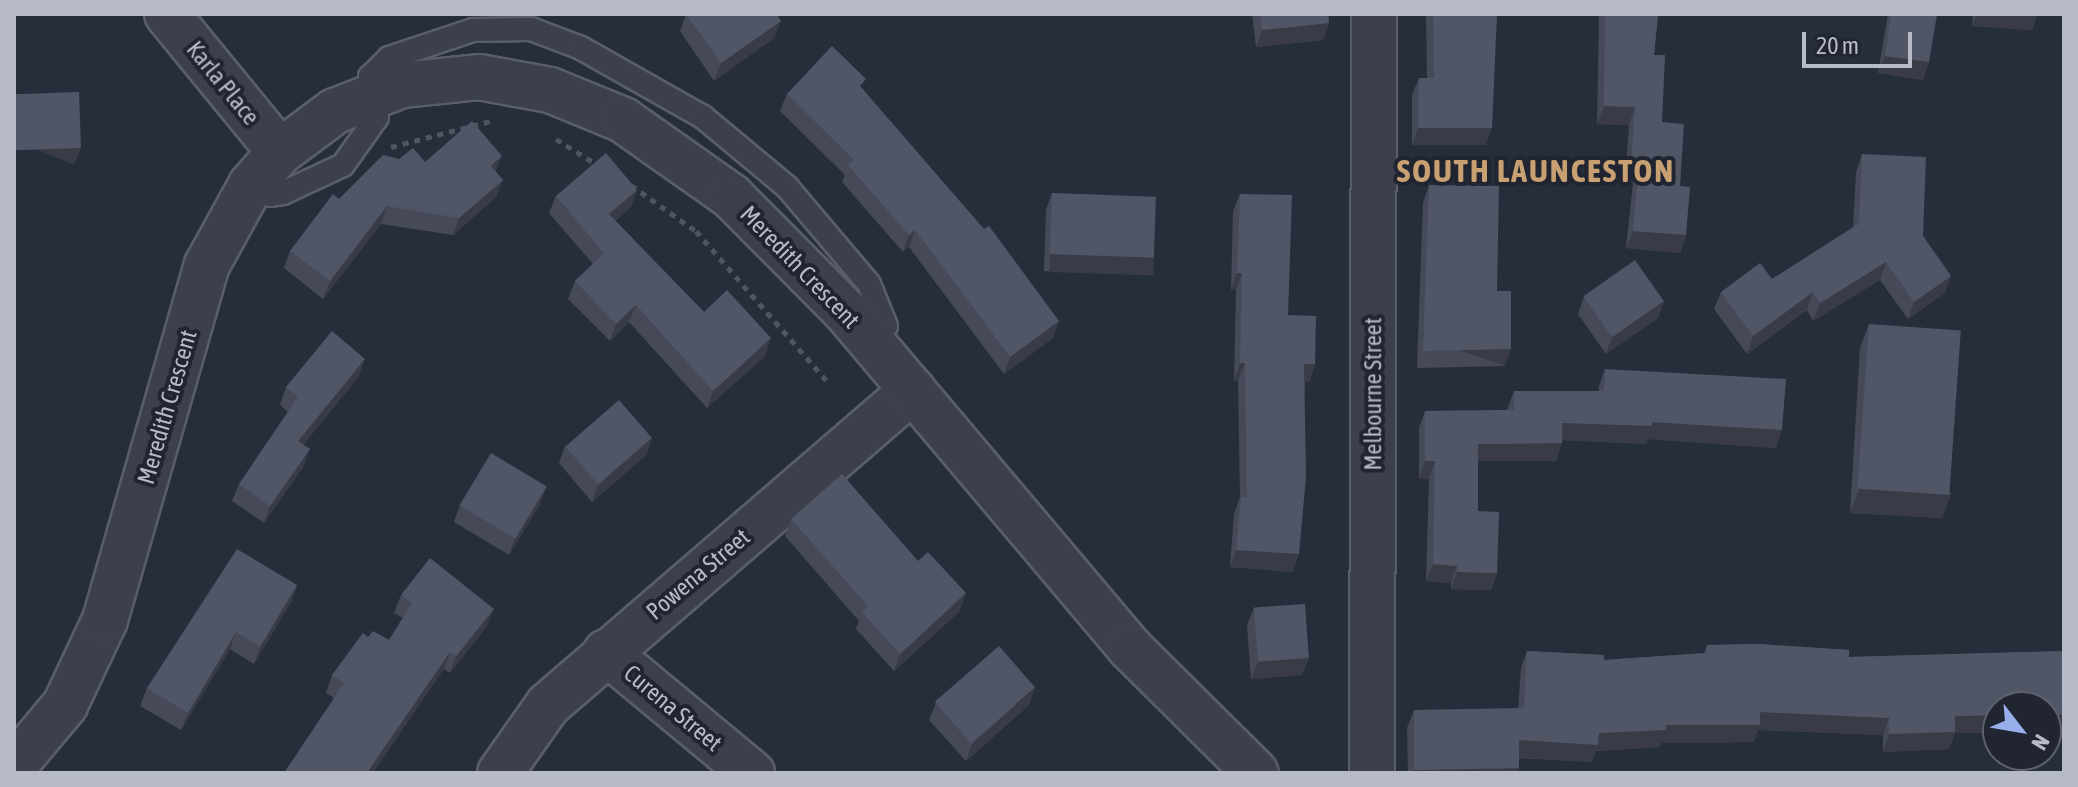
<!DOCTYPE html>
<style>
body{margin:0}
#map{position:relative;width:2078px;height:787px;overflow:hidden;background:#272e3b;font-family:"Asap Condensed",sans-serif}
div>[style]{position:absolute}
.path>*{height:5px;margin-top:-2.5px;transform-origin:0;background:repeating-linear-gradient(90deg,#4b595e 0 6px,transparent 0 12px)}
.roads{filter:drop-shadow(2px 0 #595e6a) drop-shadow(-2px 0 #595e6a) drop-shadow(0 2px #595e6a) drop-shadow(0 -2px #595e6a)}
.service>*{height:22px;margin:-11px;padding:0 11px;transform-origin:11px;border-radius:11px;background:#3b404c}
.minor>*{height:44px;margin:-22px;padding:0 22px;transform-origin:22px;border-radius:22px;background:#3b404c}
.tertiary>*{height:44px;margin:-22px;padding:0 22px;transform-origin:22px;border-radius:22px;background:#3b404c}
.wall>*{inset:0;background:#464a58}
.shaded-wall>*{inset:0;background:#393c47;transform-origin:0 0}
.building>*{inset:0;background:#515666;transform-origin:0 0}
span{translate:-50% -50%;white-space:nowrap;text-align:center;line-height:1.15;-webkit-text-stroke:8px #202531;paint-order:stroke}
.street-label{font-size:24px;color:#b7bbc7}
.district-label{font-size:32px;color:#c8a071;font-weight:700;letter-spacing:2px}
.frame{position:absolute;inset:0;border:16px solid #b7bbc7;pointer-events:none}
.north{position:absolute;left:1982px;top:691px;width:80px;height:80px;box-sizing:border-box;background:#202531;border:2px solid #5c616d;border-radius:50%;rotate:121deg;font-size:22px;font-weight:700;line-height:32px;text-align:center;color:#b7bbc7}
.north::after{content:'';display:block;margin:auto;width:28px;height:36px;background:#98afeb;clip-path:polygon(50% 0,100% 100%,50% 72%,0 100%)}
.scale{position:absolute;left:1802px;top:32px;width:110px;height:36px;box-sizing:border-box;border:4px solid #b7bbc7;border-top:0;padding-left:10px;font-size:24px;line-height:28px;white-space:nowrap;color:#b7bbc7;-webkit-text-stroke:6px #202531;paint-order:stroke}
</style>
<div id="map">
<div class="path">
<i style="left:556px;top:139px;width:49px;rotate:31.8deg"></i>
<i style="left:391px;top:147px;width:102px;rotate:-14.7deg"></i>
<i style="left:631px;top:185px;width:80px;rotate:35.3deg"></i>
<i style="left:696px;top:231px;width:199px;rotate:48.9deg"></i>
</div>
<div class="roads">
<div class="service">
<i style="left:251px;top:185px;width:22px;rotate:27deg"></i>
<i style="left:271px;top:195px;width:12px;rotate:-9deg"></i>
<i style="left:283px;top:193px;width:66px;rotate:-25deg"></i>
<i style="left:343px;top:165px;width:59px;rotate:-54.7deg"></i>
<i style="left:377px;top:117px;width:41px;rotate:-99.9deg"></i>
<i style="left:370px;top:77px;width:27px;rotate:-45deg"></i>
<i style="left:389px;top:58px;width:89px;rotate:-18.4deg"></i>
<i style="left:473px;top:30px;width:58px;rotate:-1deg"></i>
<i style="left:531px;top:29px;width:53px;rotate:20.8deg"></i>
<i style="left:581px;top:48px;width:140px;rotate:29.5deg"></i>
<i style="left:703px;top:117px;width:109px;rotate:39.8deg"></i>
<i style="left:787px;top:187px;width:127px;rotate:49.8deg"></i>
<i style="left:869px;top:284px;width:45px;rotate:68deg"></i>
<i style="left:886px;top:326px;width:21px;rotate:131deg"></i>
</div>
<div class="minor">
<i style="left:167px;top:14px;width:178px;rotate:50.7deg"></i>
<i style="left:606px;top:652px;width:190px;rotate:39.7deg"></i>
<i style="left:500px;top:773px;width:83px;rotate:-54.8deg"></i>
<i style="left:548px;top:705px;width:482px;rotate:-40.8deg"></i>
<i style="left:1372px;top:773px;width:759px;rotate:-89.85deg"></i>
</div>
<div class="tertiary">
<i style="left:14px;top:766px;width:80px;rotate:-50.1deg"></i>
<i style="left:65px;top:705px;width:94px;rotate:-64.8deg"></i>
<i style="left:105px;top:620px;width:369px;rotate:-74deg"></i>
<i style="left:207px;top:265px;width:91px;rotate:-61.2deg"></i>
<i style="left:251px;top:185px;width:44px;rotate:-48.7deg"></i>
<i style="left:280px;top:152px;width:69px;rotate:-36.7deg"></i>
<i style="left:335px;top:111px;width:72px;rotate:-21.2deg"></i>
<i style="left:402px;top:85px;width:77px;rotate:-5.9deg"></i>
<i style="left:479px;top:77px;width:72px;rotate:10.4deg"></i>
<i style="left:550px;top:90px;width:79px;rotate:22.3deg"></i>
<i style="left:623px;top:120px;width:133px;rotate:35.2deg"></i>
<i style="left:732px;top:197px;width:163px;rotate:45.2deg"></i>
<i style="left:847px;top:313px;width:439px;rotate:49.8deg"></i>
<i style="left:1130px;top:648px;width:177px;rotate:44.8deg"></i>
</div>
</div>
<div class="wall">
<i style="clip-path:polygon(686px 14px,781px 21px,774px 38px,714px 81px,680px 31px)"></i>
<i style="clip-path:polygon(1252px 14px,1328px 14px,1329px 23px,1323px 40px,1256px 47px)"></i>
<i style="clip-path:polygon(1426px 14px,1497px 14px,1486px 145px,1412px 145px,1412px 95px,1419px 78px,1427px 78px)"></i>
<i style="clip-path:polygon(1599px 14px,1658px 14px,1654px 55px,1662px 122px,1680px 186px,1686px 235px,1680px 253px,1626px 248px,1633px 183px,1625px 182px,1629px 125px,1597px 124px)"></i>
<i style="clip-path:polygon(1888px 14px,1937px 14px,1923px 80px,1878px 73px)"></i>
<i style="clip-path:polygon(1973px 14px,2037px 14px,2032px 30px,1972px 26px)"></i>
<i style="clip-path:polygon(863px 89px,1053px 338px,1004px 374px,909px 247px,903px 252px,842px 182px,845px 175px,780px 111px,787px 94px)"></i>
<i style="clip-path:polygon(1862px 154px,1923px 236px,1951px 276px,1945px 293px,1908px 319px,1880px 280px,1813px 321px,1807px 310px,1747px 354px,1714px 309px,1721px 292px,1772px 279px,1853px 227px,1856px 172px)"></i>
<i style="clip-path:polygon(399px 159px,496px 172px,503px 180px,496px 197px,453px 235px,381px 224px,323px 299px,284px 268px,290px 251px,339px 199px)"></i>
<i style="clip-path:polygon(1429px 185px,1497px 291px,1505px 366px,1417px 368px,1423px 203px)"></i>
<i style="clip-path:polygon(637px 190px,631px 207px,615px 221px,704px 312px,765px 356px,707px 408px,629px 322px,610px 341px,568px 299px,575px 281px,593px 264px,549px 213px,556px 196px)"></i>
<i style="clip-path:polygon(1052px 193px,1154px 257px,1148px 274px,1044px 271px,1046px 210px)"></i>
<i style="clip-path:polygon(1240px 194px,1288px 315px,1315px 364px,1309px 382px,1305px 382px,1293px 572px,1230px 567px,1234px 514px,1240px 497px,1238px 381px,1234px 381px,1236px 290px,1231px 290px,1233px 211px)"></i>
<i style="clip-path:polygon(1584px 297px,1664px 301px,1658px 318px,1606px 354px,1578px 314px)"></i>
<i style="clip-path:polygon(1869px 324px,1951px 494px,1942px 518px,1850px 513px,1860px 348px)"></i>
<i style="clip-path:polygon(1605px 369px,1776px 448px,1648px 439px,1646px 444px,1562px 440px,1556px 461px,1478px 461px,1478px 511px,1497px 573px,1491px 590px,1451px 589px,1451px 583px,1426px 581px,1429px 479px,1419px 479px,1419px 428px,1425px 411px,1507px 410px,1514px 391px,1599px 391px,1599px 386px)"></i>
<i style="clip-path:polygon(359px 376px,303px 445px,303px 467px,264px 523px,232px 501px,239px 484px,288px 412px,280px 405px,286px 387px)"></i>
<i style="clip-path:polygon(652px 438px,646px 455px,592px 502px,559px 463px,565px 446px)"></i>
<i style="clip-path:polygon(540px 504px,509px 555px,454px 522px,460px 505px)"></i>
<i style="clip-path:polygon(791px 519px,960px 611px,894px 671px,856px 629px,859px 621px,785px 536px)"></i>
<i style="clip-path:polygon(297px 585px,291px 602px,254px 664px,230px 649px,181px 730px,140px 706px,147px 688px)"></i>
<i style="clip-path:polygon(401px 595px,487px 626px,450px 673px,444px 669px,334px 698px,326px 693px,332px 675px,368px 637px,389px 640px,403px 618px,394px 613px)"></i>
<i style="clip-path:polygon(1254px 608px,1309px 658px,1302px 675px,1251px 679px,1247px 625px)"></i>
<i style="clip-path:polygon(1759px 644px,1849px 650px,1849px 657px,2064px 651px,2064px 732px,2046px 732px,2046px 707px,1998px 707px,1998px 733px,1955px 733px,1949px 749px,1883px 752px,1883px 735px,1758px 730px,1754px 742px,1661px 743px,1660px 747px,1596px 751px,1592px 762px,1519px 758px,1519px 768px,1518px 773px,1408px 773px,1407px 728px,1414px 710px,1518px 709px,1521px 668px,1527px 651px,1604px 655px,1604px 660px,1704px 653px,1707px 645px)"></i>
<i style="clip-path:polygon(936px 703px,1029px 705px,966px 761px,929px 720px)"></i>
</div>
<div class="shaded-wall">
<i style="clip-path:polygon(1977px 14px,2037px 14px,2032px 30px,1972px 26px)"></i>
<i style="clip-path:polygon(781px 21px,774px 38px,714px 81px,721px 63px)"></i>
<i style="clip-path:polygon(1329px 23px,1323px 40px,1256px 47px,1262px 30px)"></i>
<i style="clip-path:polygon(1885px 56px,1929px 62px,1923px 80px,1878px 73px)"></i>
<i style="clip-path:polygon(1604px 106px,1635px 107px,1629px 125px,1597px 124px)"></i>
<i style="clip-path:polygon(1418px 128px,1492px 128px,1486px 145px,1412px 145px)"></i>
<i style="left:81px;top:148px;width:18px;height:67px;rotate:112deg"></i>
<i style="clip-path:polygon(502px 156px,495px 173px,491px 166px)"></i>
<i style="clip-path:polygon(1631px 165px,1639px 165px,1633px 183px,1625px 182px)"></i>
<i style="clip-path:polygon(503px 180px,496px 197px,453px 235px,459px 218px)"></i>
<i style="clip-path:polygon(637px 190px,631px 207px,603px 232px,609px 214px)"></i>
<i style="clip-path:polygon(387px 206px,381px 224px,323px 299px,330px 281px)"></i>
<i style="clip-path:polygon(915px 230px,909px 247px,903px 252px,909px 235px)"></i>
<i style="clip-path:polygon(1633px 231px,1686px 235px,1680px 253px,1626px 248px)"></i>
<i style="left:1050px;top:254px;width:104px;height:18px;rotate:2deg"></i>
<i style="clip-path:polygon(1886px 262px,1880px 280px,1813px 321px,1820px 303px)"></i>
<i style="clip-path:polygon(1237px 273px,1242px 273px,1236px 290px,1231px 290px)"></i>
<i style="clip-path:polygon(1951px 276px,1945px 293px,1908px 319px,1914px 302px)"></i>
<i style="clip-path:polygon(1813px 292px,1807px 310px,1747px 354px,1753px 336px)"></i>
<i style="clip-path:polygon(1664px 301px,1658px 318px,1606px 354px,1612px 337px)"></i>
<i style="clip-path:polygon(636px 305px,629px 322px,610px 341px,616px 324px)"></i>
<i style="clip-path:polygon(1059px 321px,1053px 338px,1004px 374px,1010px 357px)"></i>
<i style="clip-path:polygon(771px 338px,765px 356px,707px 408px,713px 391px)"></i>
<i style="left:1511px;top:349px;width:18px;height:88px;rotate:109deg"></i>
<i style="clip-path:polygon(365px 359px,359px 376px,292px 459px,298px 441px)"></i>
<i style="clip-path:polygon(1240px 363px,1245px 363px,1238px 381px,1234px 381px)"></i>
<i style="clip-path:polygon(1304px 364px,1315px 364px,1309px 382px,1298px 382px)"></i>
<i style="clip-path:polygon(1652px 422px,1782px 430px,1776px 448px,1648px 439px,1646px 444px,1556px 440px,1562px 423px)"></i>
<i style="clip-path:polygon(652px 438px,646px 455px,592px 502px,598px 485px)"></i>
<i style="clip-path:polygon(1562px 443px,1556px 461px,1471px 461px,1478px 444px)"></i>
<i style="clip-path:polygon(310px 449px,303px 467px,264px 523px,270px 506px)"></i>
<i style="clip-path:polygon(1425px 461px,1435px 461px,1429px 479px,1419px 479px)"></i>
<i style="clip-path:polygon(547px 486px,540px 504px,509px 555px,515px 538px)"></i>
<i style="clip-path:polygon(1859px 489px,1951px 494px,1942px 518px,1850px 513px)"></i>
<i style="clip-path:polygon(1236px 550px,1299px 554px,1293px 572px,1230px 567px)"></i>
<i style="clip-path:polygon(1433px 564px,1457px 566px,1451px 583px,1426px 581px)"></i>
<i style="clip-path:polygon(1457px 572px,1497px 573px,1491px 590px,1451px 589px)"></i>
<i style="clip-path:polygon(297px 585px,291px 602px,254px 664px,260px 647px)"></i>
<i style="clip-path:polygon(966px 593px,960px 611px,894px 671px,900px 654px)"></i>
<i style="clip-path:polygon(494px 609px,487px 626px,450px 673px,456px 656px)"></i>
<i style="clip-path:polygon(236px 632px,230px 649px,181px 730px,188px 713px)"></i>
<i style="clip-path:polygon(450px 652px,444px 669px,373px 773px,367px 773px)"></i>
<i style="clip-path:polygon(1309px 658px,1302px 675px,1251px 679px,1258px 662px)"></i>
<i style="clip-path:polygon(1035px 688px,1029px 705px,966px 761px,972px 744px)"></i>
<i style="clip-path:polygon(1760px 712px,1889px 718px,1883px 735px,1758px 730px,1754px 742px,1661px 743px,1660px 747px,1596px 751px,1592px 762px,1513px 757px,1519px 740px,1599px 733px)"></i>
<i style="clip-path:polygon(1998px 715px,1998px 733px,1955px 733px,1949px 749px,1883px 752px,1889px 734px,1955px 716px)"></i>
<i style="left:2046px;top:715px;width:18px;height:17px"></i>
<i style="clip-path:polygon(1519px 768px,1518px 773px,1413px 773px,1414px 770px)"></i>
</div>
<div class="building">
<i style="clip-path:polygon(686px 14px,776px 14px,781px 21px,721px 63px)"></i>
<i style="clip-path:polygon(1260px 14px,1328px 14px,1329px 23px,1262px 30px)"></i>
<i style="clip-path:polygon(1433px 14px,1497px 14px,1492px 128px,1418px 128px,1419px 78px,1434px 78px)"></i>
<i style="clip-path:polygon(1605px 14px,1658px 14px,1654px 55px,1665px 55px,1662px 122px,1684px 124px,1680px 186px,1690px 187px,1686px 235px,1633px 231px,1639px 165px,1631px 165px,1635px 107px,1604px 106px)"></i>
<i style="clip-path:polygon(1891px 14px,1937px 14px,1929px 62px,1885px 56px)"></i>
<i style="clip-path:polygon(832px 46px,866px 79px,860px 86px,984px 229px,989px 226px,1059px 321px,1010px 357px,915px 230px,909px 235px,848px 165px,854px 160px,787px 94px)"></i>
<i style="left:79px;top:92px;width:56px;height:65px;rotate:88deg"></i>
<i style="clip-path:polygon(472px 121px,502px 156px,491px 166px,503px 180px,459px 218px,387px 206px,330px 281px,290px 251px,333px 194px,339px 199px,383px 155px,399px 159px,413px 148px,425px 162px)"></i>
<i style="clip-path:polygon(606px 153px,637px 190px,609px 214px,704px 312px,727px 290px,771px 338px,713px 391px,636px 305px,616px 324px,575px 281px,604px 253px,556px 196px)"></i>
<i style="clip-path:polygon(1862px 154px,1926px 157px,1923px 236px,1951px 276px,1914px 302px,1886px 262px,1820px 303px,1813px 292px,1753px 336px,1721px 292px,1760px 263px,1772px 279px,1859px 224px)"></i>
<i style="clip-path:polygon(1429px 185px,1499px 186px,1497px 291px,1511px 291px,1511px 349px,1423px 351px)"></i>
<i style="left:1052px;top:193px;width:104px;height:61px;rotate:2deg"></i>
<i style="clip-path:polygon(1240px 194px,1292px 195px,1288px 315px,1316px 316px,1315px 364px,1304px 364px,1306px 477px,1299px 554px,1236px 550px,1241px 497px,1247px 497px,1245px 363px,1240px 363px,1242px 273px,1237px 273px)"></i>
<i style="left:1635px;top:260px;width:50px;height:63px;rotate:55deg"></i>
<i style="left:1869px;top:324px;width:92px;height:165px;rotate:4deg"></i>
<i style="clip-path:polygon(332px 331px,365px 359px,298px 441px,310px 449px,270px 506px,239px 484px,298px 397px,286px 387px)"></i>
<i style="clip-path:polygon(1605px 369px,1786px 379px,1782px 430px,1652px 422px,1652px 426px,1562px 423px,1562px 443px,1478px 444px,1478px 511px,1499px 512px,1497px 573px,1457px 572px,1457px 566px,1433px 564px,1435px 461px,1425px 461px,1425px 411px,1514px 410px,1514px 391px,1604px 391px)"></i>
<i style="left:619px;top:400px;width:50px;height:71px;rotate:49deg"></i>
<i style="left:491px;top:453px;width:65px;height:61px;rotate:31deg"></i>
<i style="clip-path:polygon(842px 474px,918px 561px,928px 552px,966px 593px,900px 654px,862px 612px,868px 606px,791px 519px)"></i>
<i style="clip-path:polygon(237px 549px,297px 585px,260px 647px,236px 632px,188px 713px,147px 688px)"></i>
<i style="clip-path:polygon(430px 558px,494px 609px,456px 656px,450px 652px,367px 773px,284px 773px,344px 683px,332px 675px,363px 633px,368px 637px,373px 631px,389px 640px,412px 603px,401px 595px)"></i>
<i style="left:1305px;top:604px;width:54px;height:51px;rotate:86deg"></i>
<i style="clip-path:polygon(1759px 644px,1849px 650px,1849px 657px,2064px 651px,2064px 715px,2046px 715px,2046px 707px,1998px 707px,1998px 715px,1955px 716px,1955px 732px,1889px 734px,1889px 718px,1760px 712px,1760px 725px,1666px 725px,1666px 730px,1599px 733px,1598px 745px,1519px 740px,1519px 768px,1414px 770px,1414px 710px,1524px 708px,1527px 651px,1604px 655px,1604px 660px,1707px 653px,1707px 645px)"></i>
<i style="left:999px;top:646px;width:55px;height:85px;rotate:49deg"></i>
</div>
<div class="street-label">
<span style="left:223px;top:83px;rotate:51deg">Karla Place</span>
<span style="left:800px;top:267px;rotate:46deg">Meredith Crescent</span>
<span style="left:1373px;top:394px;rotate:-90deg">Melbourne Street</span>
<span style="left:167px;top:407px;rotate:-74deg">Meredith Crescent</span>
<span style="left:698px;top:574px;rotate:-40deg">Powena Street</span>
<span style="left:673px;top:708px;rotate:40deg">Curena Street</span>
</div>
<div class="district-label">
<span style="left:1536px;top:171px">SOUTH LAUNCESTON</span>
</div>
<div class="frame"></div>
<div class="north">N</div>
<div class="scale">20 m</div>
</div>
